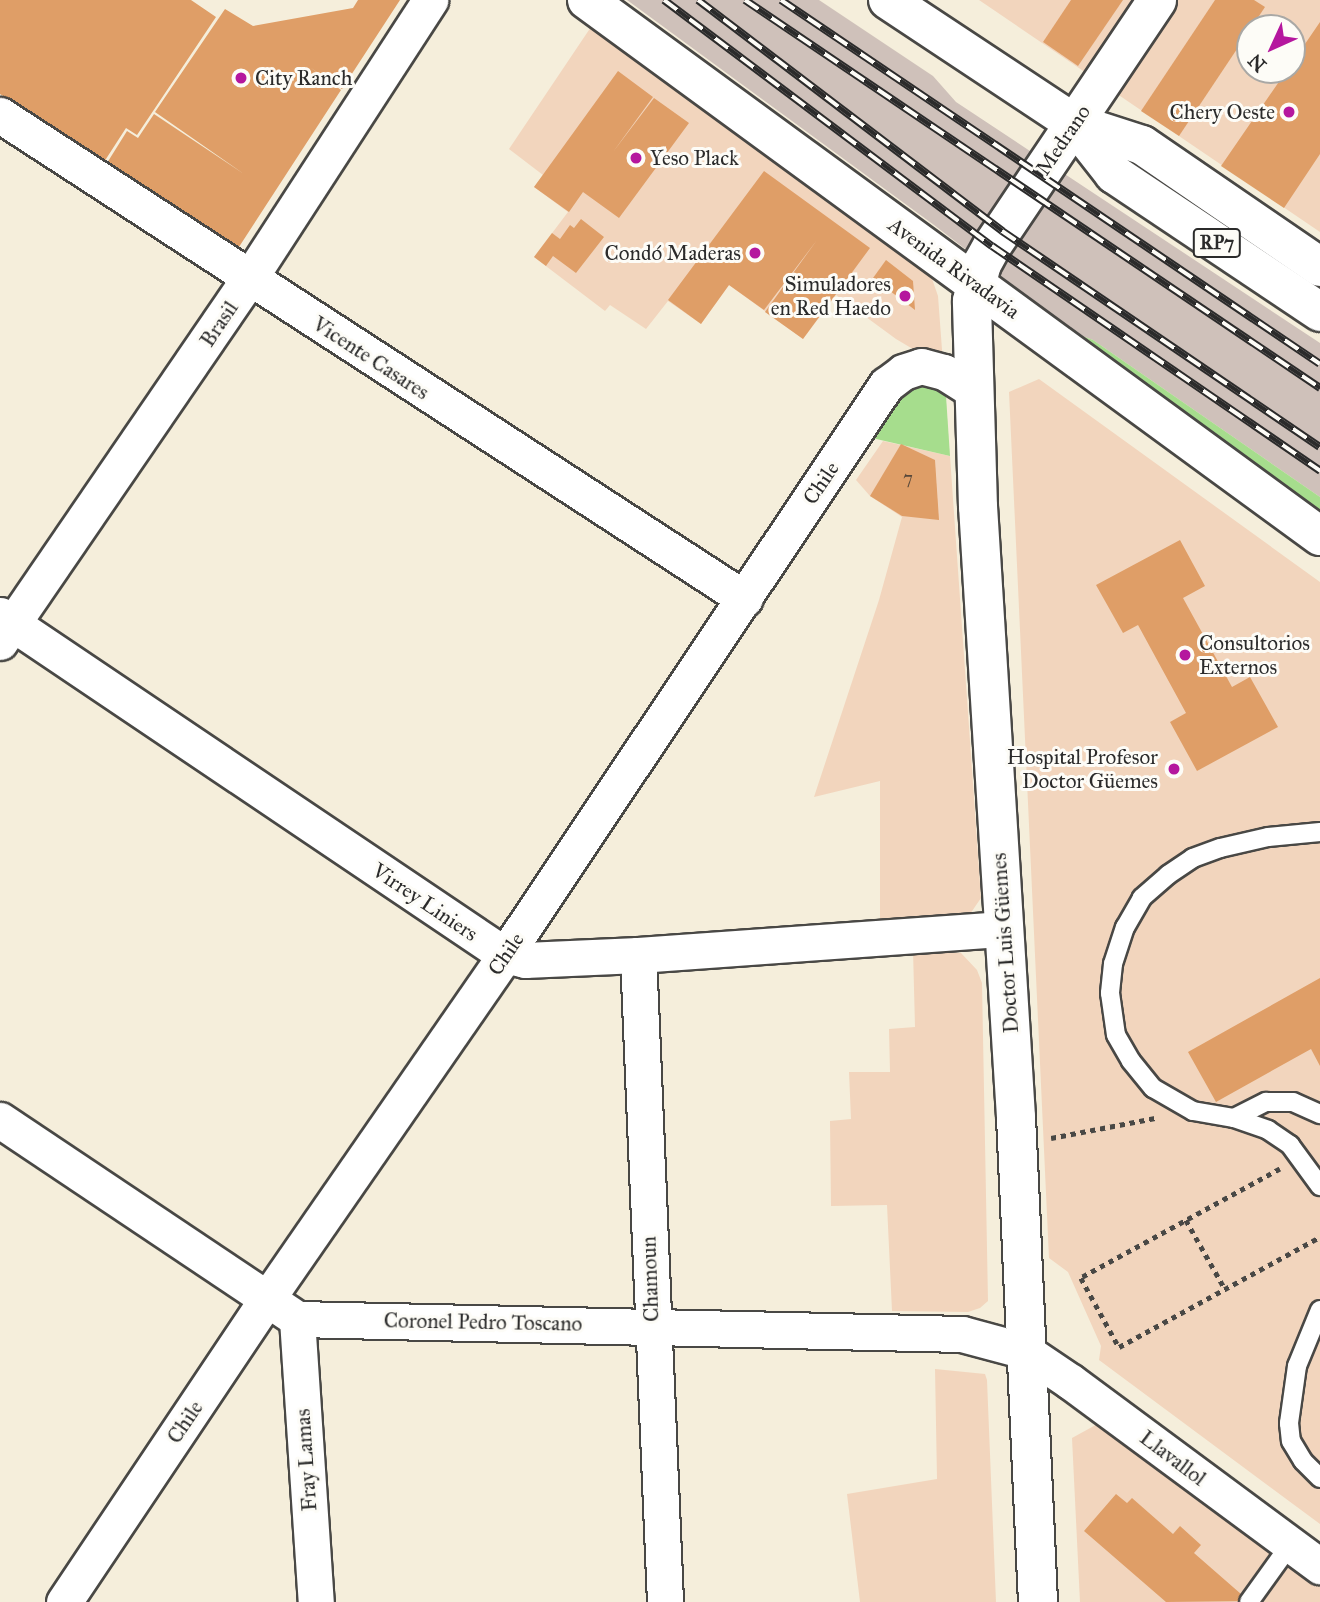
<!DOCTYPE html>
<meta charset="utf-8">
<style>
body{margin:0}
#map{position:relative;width:1320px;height:1602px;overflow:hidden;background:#f5eedb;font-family:"IM FELL Great Primer",serif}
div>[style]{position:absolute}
.built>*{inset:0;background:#f2d5bd}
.industrial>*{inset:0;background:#cfc1ba}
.green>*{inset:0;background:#a6dd8d}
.building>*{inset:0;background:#df9e67}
.path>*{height:4.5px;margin-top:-2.25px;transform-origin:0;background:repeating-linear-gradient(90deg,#494845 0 5px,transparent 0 10px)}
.roads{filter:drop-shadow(2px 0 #494845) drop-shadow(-2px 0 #494845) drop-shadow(0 2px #494845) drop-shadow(0 -2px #494845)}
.lane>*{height:18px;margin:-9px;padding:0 9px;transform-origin:9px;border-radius:9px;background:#fff}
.street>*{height:35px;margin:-17.5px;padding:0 17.5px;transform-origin:17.5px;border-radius:17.5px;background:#fff}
.secondary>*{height:38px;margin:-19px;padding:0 19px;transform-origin:19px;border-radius:19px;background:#fff}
.primary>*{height:38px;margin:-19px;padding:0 19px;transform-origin:19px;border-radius:19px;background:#fff}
.rail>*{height:8px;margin-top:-4px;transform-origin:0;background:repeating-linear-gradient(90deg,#fdfcf7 0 16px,#2b2b2b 0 32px);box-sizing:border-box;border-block:2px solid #2b2b2b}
.dots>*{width:19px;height:19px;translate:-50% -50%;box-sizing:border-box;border:4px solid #fdfcf7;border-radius:50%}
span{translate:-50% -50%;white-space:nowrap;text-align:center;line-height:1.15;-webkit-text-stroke:6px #fdfcf7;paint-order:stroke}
.number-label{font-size:18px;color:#58483a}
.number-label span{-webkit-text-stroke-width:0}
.shield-label span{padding:2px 5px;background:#fdfcf7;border:2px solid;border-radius:5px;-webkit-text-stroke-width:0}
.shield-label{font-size:19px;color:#2b2b2b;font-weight:700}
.poi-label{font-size:21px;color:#2b2b2b}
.left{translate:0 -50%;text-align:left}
.right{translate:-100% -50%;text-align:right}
.street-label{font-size:21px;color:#2b2b2b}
.north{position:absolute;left:1236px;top:14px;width:70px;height:70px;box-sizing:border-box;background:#fdfcf7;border:2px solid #a9a8a5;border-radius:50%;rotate:225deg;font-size:19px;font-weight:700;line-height:28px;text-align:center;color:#2b2b2b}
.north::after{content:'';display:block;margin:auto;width:24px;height:32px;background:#b5179e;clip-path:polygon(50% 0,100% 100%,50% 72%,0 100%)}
</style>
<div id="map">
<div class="built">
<i style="clip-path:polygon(evenodd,979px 0,1320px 0,1320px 232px,979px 0,1250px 28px,1292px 28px,1292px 70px,1250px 70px,1250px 28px)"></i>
<i style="clip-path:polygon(595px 21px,930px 273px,938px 296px,943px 363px,938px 364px,896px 339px,836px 295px,803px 339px,729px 285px,701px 324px,668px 301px,646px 329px,610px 305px,605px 311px,534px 257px,568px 212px,534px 187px,543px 175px,509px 149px)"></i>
<i style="clip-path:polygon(1039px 379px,1320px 582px,1320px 1524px,1099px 1360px,1101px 1346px,1068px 1272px,1049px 1258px,1009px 392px)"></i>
<i style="clip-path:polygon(883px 441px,950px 456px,981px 898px,968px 917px,880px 922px,880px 781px,814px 797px,879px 600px,902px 517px,870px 496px,856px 480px)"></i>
<i style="clip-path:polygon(913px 950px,961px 953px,977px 970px,982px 983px,988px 1301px,980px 1308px,968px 1312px,892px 1311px,887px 1205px,831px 1206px,830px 1121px,851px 1119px,849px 1072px,890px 1072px,889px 1029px,915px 1027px)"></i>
<i style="clip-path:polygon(935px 1369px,985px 1374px,987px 1380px,996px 1602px,860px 1602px,847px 1494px,937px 1479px)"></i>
<i style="clip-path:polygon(1112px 1416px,1320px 1577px,1320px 1602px,1080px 1602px,1072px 1438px)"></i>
</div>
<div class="industrial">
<i style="clip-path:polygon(627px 0,819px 0,933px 76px,956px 102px,1320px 343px,1320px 497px,1093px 340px,1076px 334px,934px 225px)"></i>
</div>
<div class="green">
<i style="clip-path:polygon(1076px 334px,1093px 340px,1320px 497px,1320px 516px)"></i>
<i style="clip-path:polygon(914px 381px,939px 387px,946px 396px,950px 456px,872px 438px)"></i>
</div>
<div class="building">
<i style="clip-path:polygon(0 0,191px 0,216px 17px,137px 135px,126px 128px,104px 162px,0 94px)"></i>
<i style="clip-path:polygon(358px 0,400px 0,342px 89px,311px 68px,341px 90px,237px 250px,107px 163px,127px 131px,138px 138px,154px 114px,244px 174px,155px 112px,225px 9px,253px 26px,353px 8px)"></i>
<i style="clip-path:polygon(1071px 0,1123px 0,1078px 66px,1043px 42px)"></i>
<i style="clip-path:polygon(1215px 0,1254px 0,1265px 7px,1179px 136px,1141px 111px)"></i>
<i style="clip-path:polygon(1320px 22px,1320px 154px,1284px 208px,1221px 166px,1287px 70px,1292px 70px,1292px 63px)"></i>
<i style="clip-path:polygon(618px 71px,653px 97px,613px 152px,654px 98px,689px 123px,619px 218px,583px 192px,569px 212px,534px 187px)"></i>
<i style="clip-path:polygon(764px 171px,870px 248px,803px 339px,765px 312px,817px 240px,764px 310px,729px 285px,701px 324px,668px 300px)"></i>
<i style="clip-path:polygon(581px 219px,604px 237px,576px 273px,553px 256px,546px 266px,534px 257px,552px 233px,560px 239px,570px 225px,574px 228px)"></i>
<i style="clip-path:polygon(886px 260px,913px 281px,915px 310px,873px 278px)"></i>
<i style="clip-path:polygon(901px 444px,935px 460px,939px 520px,902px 516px,870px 496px)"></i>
<i style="clip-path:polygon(1180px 540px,1205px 586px,1183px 598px,1232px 687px,1250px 677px,1278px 727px,1197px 771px,1170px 722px,1186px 713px,1138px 625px,1123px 633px,1096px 585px)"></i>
<i style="clip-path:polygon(1320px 978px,1320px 1066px,1311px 1049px,1216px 1102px,1188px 1052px)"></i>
<i style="clip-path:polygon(1116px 1494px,1127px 1503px,1132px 1498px,1173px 1534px,1180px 1526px,1201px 1545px,1194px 1553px,1249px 1601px,1166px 1602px,1084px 1531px)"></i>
</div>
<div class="path">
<i style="left:1051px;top:1138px;width:106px;rotate:-10.9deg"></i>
<i style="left:1280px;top:1169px;width:227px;rotate:151.3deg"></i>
<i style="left:1081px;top:1278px;width:79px;rotate:61.2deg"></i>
<i style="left:1119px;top:1347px;width:229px;rotate:-28.7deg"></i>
<i style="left:1186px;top:1220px;width:79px;rotate:60.5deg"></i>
</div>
<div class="roads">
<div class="lane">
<i style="left:1320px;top:832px;width:52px;rotate:174.5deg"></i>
<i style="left:1268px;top:837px;width:49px;rotate:167.1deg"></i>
<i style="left:1220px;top:848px;width:29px;rotate:160deg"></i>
<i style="left:1193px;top:858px;width:30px;rotate:146deg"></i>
<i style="left:1168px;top:875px;width:35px;rotate:139deg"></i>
<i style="left:1142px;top:898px;width:34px;rotate:120deg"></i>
<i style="left:1125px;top:927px;width:39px;rotate:108deg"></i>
<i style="left:1113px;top:964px;width:29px;rotate:96deg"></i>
<i style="left:1110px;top:993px;width:42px;rotate:81.9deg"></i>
<i style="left:1116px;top:1035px;width:30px;rotate:60deg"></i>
<i style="left:1131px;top:1061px;width:35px;rotate:51deg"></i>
<i style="left:1153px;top:1088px;width:46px;rotate:29.9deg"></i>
<i style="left:1193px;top:1111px;width:42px;rotate:9.7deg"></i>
<i style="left:1234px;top:1118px;width:36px;rotate:19deg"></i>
<i style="left:1268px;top:1130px;width:27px;rotate:34deg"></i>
<i style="left:1290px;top:1145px;width:51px;rotate:53.8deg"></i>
<i style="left:1234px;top:1118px;width:36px;rotate:-27deg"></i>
<i style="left:1266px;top:1102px;width:27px"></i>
<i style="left:1293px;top:1102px;width:30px;rotate:24deg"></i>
<i style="left:1320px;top:1310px;width:61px;rotate:112.3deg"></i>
<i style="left:1297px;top:1366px;width:58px;rotate:98deg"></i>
<i style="left:1289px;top:1423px;width:18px;rotate:84deg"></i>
<i style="left:1291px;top:1441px;width:23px;rotate:59deg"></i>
<i style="left:1303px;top:1461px;width:24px;rotate:45deg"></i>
<i style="left:1249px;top:1602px;width:70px;rotate:-54.3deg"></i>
</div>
<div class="street">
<i style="left:0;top:115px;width:888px;rotate:33.01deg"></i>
<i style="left:0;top:615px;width:609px;rotate:33.95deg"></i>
<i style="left:505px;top:955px;width:21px;rotate:14deg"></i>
<i style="left:525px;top:960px;width:113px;rotate:-2.5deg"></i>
<i style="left:638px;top:955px;width:366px;rotate:-4.1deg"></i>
<i style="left:0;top:642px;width:440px;rotate:-55.6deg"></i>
<i style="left:249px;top:279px;width:333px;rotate:-57deg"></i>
<i style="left:638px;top:955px;width:648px;rotate:87.61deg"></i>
<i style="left:0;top:1120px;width:358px;rotate:33.8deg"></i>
<i style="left:297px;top:1319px;width:665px;rotate:1.29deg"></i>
<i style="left:962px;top:1334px;width:65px;rotate:15.1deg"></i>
<i style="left:1025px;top:1351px;width:55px;rotate:34deg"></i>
<i style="left:1071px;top:1382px;width:310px;rotate:36.5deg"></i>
<i style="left:297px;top:1319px;width:284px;rotate:86.2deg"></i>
<i style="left:64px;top:1602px;width:365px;rotate:-56.2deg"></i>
<i style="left:267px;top:1299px;width:418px;rotate:-55.3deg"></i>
<i style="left:505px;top:955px;width:686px;rotate:-56.24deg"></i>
<i style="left:886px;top:385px;width:21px;rotate:-37deg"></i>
<i style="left:903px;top:372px;width:19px;rotate:-18deg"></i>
<i style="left:921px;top:366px;width:24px;rotate:15deg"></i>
<i style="left:944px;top:372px;width:36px;rotate:32deg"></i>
</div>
<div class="secondary">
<i style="left:587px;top:0;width:908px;rotate:36.18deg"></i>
<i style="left:1038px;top:1602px;width:485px;rotate:-92.6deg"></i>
<i style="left:1016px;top:1117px;width:611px;rotate:-93.56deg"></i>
<i style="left:978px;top:507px;width:206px;rotate:-91.7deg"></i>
<i style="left:972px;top:301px;width:38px;rotate:-75deg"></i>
<i style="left:982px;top:264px;width:21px;rotate:-61deg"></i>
<i style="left:992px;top:246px;width:296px;rotate:-56.1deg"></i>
</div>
<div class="primary">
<i style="left:888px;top:0;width:223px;rotate:33.5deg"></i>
<i style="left:1074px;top:123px;width:65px;rotate:51.9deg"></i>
<i style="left:1114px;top:174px;width:248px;rotate:33.8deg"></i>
<i style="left:1074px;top:123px;width:71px;rotate:17.9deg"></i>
<i style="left:1142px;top:145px;width:216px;rotate:34.4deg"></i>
</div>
</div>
<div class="rail">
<i style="left:664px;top:0;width:410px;rotate:36.9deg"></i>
<i style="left:992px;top:246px;width:398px;rotate:34.4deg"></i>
<i style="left:698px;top:0;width:382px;rotate:37.2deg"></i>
<i style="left:1002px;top:231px;width:384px;rotate:34.2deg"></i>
<i style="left:745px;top:0;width:694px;rotate:34.01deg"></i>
<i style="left:781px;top:0;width:650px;rotate:34.03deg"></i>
</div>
<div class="dots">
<i style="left:241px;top:78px;background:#b5179e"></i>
<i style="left:1289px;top:112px;background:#b5179e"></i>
<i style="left:636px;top:158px;background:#b5179e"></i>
<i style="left:755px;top:253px;background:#b5179e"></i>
<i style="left:905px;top:296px;background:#b5179e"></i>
<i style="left:1185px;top:655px;background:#b5179e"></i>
<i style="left:1174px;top:769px;background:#b5179e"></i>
</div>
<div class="number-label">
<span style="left:908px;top:478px">7</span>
</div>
<div class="shield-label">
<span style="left:1217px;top:243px">RP7</span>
</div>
<div class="poi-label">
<span class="left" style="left:255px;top:78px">City Ranch</span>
<span class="right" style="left:1275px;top:112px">Chery Oeste</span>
<span class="left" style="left:650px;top:158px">Yeso Plack</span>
<span class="right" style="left:741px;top:253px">Condó Maderas</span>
<span class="right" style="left:891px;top:296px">Simuladores<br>en Red Haedo</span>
<span class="left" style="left:1199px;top:655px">Consultorios<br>Externos</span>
<span class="right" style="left:1158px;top:769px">Hospital Profesor<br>Doctor Güemes</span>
</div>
<div class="street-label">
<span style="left:1063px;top:140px;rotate:-56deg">Medrano</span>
<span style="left:954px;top:268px;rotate:36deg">Avenida Rivadavia</span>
<span style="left:219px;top:324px;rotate:-56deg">Brasil</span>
<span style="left:371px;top:358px;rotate:33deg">Vicente Casares</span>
<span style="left:821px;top:483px;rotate:-56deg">Chile</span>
<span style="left:425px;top:902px;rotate:34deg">Virrey Liniers</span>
<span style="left:1005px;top:943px;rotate:-94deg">Doctor Luis Güemes</span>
<span style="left:506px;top:954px;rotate:-56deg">Chile</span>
<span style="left:650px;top:1279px;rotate:-92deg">Chamoun</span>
<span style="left:483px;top:1322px;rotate:1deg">Coronel Pedro Toscano</span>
<span style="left:185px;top:1422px;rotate:-56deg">Chile</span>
<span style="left:1173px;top:1458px;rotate:37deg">Llavallol</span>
<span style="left:306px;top:1460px;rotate:-94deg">Fray Lamas</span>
</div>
<div class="north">N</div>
</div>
